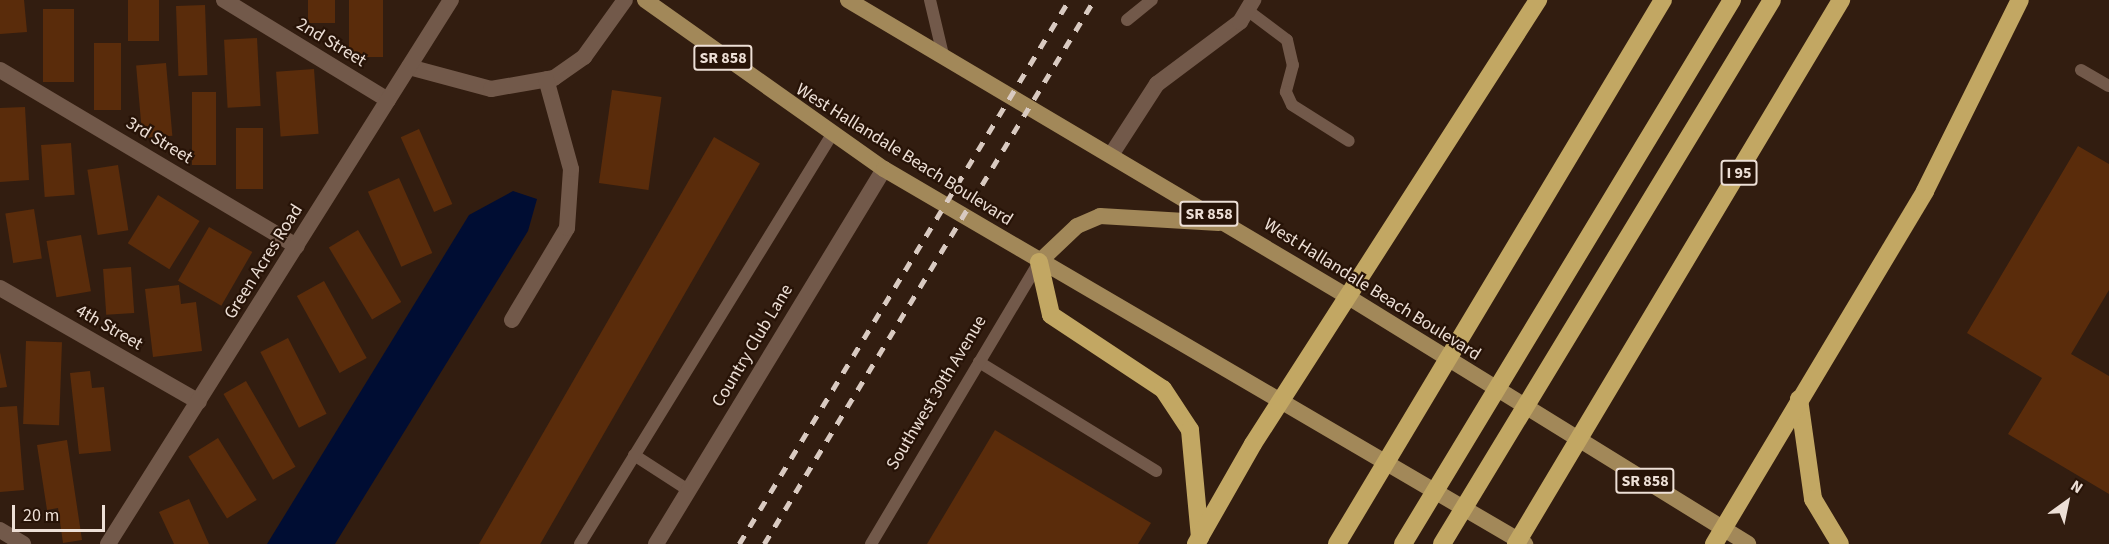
<!DOCTYPE html>
<style>
body{margin:0}
#map{position:relative;width:2109px;height:544px;overflow:hidden;background:#321d10;font-family:"Source Sans 3",sans-serif}
div>[style]{position:absolute}
.water>*{inset:0;background:#000d33}
.building>*{inset:0;background:#5a2c0b;transform-origin:0 0}
.service>*{height:12px;margin:-6px;padding:0 6px;transform-origin:6px;border-radius:6px;background:#72594a}
.minor>*{height:16px;margin:-8px;padding:0 8px;transform-origin:8px;border-radius:8px;background:#72594a}
.primary>*{height:16px;margin:-8px;padding:0 8px;transform-origin:8px;border-radius:8px;background:#a28859}
.motorway>*{height:18px;margin:-9px;padding:0 9px;transform-origin:9px;border-radius:9px;background:#c2a763}
.rail>*{height:4.5px;margin-top:-2.25px;transform-origin:0;background:repeating-linear-gradient(90deg,#d9cac1 0 10px,transparent 0 20px)}
span{translate:-50% -50%;white-space:nowrap;text-align:center;line-height:1.15;-webkit-text-stroke:4.5px #271307;paint-order:stroke}
.shield-label span{padding:2px 4px;background:#271307;border:2px solid;border-radius:4px;-webkit-text-stroke-width:0}
.shield-label{font-size:16px;color:#eddfd6;font-weight:700}
.street-label{font-size:18px;color:#eddfd6}
.north{position:absolute;left:2037px;top:472px;width:60px;height:60px;-webkit-text-stroke:4px #271307;paint-order:stroke;rotate:33deg;font-size:16px;font-weight:700;line-height:24px;text-align:center;color:#eddfd6}
.north::after{content:'';display:block;margin:auto;width:21px;height:27px;background:#eddfd6;clip-path:polygon(50% 0,100% 100%,50% 72%,0 100%)}
.scale{position:absolute;left:12px;top:505px;width:93px;height:27px;box-sizing:border-box;border:3px solid #eddfd6;border-top:0;padding-left:8px;font-size:18px;line-height:21px;white-space:nowrap;color:#eddfd6;-webkit-text-stroke:4px #271307;paint-order:stroke}
</style>
<div id="map">
<div class="water">
<i style="clip-path:polygon(513px 191px,537px 199px,528px 231px,335px 544px,267px 544px,469px 215px)"></i>
</div>
<div class="building">
<i style="clip-path:polygon(0 0,24px 0,27px 32px,0 34px)"></i>
<i style="left:128px;top:0;width:31px;height:41px"></i>
<i style="left:308px;top:0;width:27px;height:23px"></i>
<i style="left:349px;top:0;width:34px;height:57px"></i>
<i style="left:205px;top:5px;width:70px;height:29px;rotate:88deg"></i>
<i style="left:43px;top:9px;width:31px;height:73px"></i>
<i style="left:257px;top:38px;width:68px;height:33px;rotate:87deg"></i>
<i style="left:94px;top:43px;width:27px;height:67px"></i>
<i style="left:166px;top:63px;width:73px;height:30px;rotate:85deg"></i>
<i style="left:314px;top:69px;width:65px;height:38px;rotate:86deg"></i>
<i style="left:612px;top:90px;width:50px;height:94px;rotate:8deg"></i>
<i style="left:192px;top:92px;width:24px;height:73px"></i>
<i style="clip-path:polygon(25px 107px,29px 180px,0 182px,0 108px)"></i>
<i style="left:236px;top:128px;width:27px;height:61px"></i>
<i style="left:419px;top:129px;width:82px;height:20px;rotate:66deg"></i>
<i style="left:714px;top:137px;width:53px;height:476px;rotate:30deg"></i>
<i style="left:71px;top:143px;width:52px;height:30px;rotate:86deg"></i>
<i style="clip-path:polygon(2078px 146px,2109px 164px,2109px 290px,2071px 354px,2109px 376px,2109px 494px,2008px 434px,2042px 378px,1967px 333px)"></i>
<i style="left:118px;top:165px;width:66px;height:31px;rotate:81deg"></i>
<i style="left:399px;top:178px;width:82px;height:34px;rotate:66deg"></i>
<i style="left:158px;top:195px;width:49px;height:57px;rotate:32deg"></i>
<i style="left:34px;top:209px;width:50px;height:29px;rotate:81deg"></i>
<i style="left:209px;top:227px;width:50px;height:62px;rotate:30deg"></i>
<i style="left:358px;top:230px;width:84px;height:34px;rotate:59deg"></i>
<i style="left:81px;top:235px;width:57px;height:35px;rotate:80deg"></i>
<i style="left:131px;top:267px;width:46px;height:28px;rotate:86deg"></i>
<i style="left:324px;top:281px;width:88px;height:31px;rotate:61deg"></i>
<i style="clip-path:polygon(179px 285px,181px 304px,196px 302px,202px 351px,153px 357px,145px 289px)"></i>
<i style="left:288px;top:338px;width:85px;height:31px;rotate:63deg"></i>
<i style="left:26px;top:341px;width:36px;height:83px;rotate:2deg"></i>
<i style="clip-path:polygon(0 352px,7px 387px,0 388px)"></i>
<i style="clip-path:polygon(90px 371px,92px 388px,104px 387px,111px 451px,79px 454px,70px 373px)"></i>
<i style="left:246px;top:381px;width:99px;height:26px;rotate:60deg"></i>
<i style="clip-path:polygon(17px 406px,24px 490px,0 492px,0 407px)"></i>
<i style="clip-path:polygon(995px 430px,1151px 523px,1138px 544px,927px 544px)"></i>
<i style="left:218px;top:438px;width:73px;height:35px;rotate:58deg"></i>
<i style="clip-path:polygon(67px 440px,82px 540px,63px 543px,58px 508px,47px 510px,37px 445px)"></i>
<i style="clip-path:polygon(189px 499px,209px 544px,174px 544px,159px 512px)"></i>
</div>
<div class="service">
<i style="left:930px;top:0;width:57px;rotate:76.7deg"></i>
<i style="left:1247px;top:10px;width:50px;rotate:36.9deg"></i>
<i style="left:1287px;top:40px;width:26px;rotate:77deg"></i>
<i style="left:1293px;top:65px;width:28px;rotate:105deg"></i>
<i style="left:1286px;top:92px;width:14px;rotate:65deg"></i>
<i style="left:1292px;top:105px;width:67px;rotate:32.3deg"></i>
<i style="left:1127px;top:20px;width:32px;rotate:-39deg"></i>
<i style="left:2081px;top:70px;width:32px;rotate:30deg"></i>
<i style="left:979px;top:362px;width:208px;rotate:31.6deg"></i>
<i style="left:634px;top:455px;width:64px;rotate:32.9deg"></i>
<i style="left:580px;top:544px;width:481px;rotate:-58.4deg"></i>
<i style="left:871px;top:544px;width:328px;rotate:-59.2deg"></i>
</div>
<div class="minor">
<i style="left:224px;top:0;width:192px;rotate:31.4deg"></i>
<i style="left:409px;top:67px;width:85px;rotate:15deg"></i>
<i style="left:491px;top:89px;width:64px;rotate:-9.9deg"></i>
<i style="left:554px;top:78px;width:37px;rotate:-35deg"></i>
<i style="left:584px;top:57px;width:70px;rotate:-54.3deg"></i>
<i style="left:0;top:70px;width:345px;rotate:30.7deg"></i>
<i style="left:1111px;top:155px;width:85px;rotate:-57.1deg"></i>
<i style="left:1157px;top:84px;width:104px;rotate:-36.8deg"></i>
<i style="left:1240px;top:22px;width:26px;rotate:-59deg"></i>
<i style="left:0;top:288px;width:229px;rotate:29.8deg"></i>
<i style="left:512px;top:320px;width:107px;rotate:-59.1deg"></i>
<i style="left:567px;top:228px;width:59px;rotate:-86.1deg"></i>
<i style="left:571px;top:169px;width:93px;rotate:-105.5deg"></i>
<i style="left:0;top:530px;width:27px;rotate:31deg"></i>
<i style="left:108px;top:544px;width:643px;rotate:-57.77deg"></i>
<i style="left:656px;top:544px;width:439px;rotate:-58.7deg"></i>
</div>
<div class="primary">
<i style="left:645px;top:0;width:293px;rotate:35.3deg"></i>
<i style="left:884px;top:169px;width:743px;rotate:30.33deg"></i>
<i style="left:848px;top:0;width:584px;rotate:30.69deg"></i>
<i style="left:1350px;top:298px;width:468px;rotate:31.7deg"></i>
<i style="left:1039px;top:262px;width:52px;rotate:-43.5deg"></i>
<i style="left:1077px;top:226px;width:25px;rotate:-23deg"></i>
<i style="left:1100px;top:216px;width:119px;rotate:3.4deg"></i>
</div>
<div class="motorway">
<i style="left:1039px;top:262px;width:54px;rotate:77.2deg"></i>
<i style="left:1051px;top:315px;width:134px;rotate:33.5deg"></i>
<i style="left:1163px;top:389px;width:49px;rotate:56.6deg"></i>
<i style="left:1190px;top:430px;width:108px;rotate:84.7deg"></i>
<i style="left:1799px;top:399px;width:101px;rotate:82deg"></i>
<i style="left:1813px;top:499px;width:52px;rotate:59deg"></i>
<i style="left:1196px;top:544px;width:115px;rotate:-60.3deg"></i>
<i style="left:1253px;top:444px;width:528px;rotate:-57.3deg"></i>
<i style="left:1337px;top:544px;width:634px;rotate:-59.07deg"></i>
<i style="left:1403px;top:544px;width:636px;rotate:-58.84deg"></i>
<i style="left:1442px;top:544px;width:636px;rotate:-58.76deg"></i>
<i style="left:1516px;top:544px;width:634px;rotate:-59.14deg"></i>
<i style="left:1714px;top:544px;width:411px;rotate:-59.1deg"></i>
<i style="left:1925px;top:191px;width:213px;rotate:-63.6deg"></i>
</div>
<div class="rail">
<i style="left:739px;top:544px;width:636px;rotate:-58.76deg"></i>
<i style="left:764px;top:544px;width:636px;rotate:-58.76deg"></i>
</div>
<div class="shield-label">
<span style="left:723px;top:58px">SR 858</span>
<span style="left:1739px;top:173px">I 95</span>
<span style="left:1209px;top:214px">SR 858</span>
<span style="left:1645px;top:481px">SR 858</span>
</div>
<div class="street-label">
<span style="left:331px;top:43px;rotate:31deg">2nd Street</span>
<span style="left:159px;top:141px;rotate:31deg">3rd Street</span>
<span style="left:904px;top:155px;rotate:32deg">West Hallandale Beach Boulevard</span>
<span style="left:264px;top:262px;rotate:-58deg">Green Acres Road</span>
<span style="left:1372px;top:290px;rotate:32deg">West Hallandale Beach Boulevard</span>
<span style="left:109px;top:328px;rotate:30deg">4th Street</span>
<span style="left:753px;top:346px;rotate:-59deg">Country Club Lane</span>
<span style="left:937px;top:393px;rotate:-59deg">Southwest 30th Avenue</span>
</div>
<div class="north">N</div>
<div class="scale">20 m</div>
</div>
